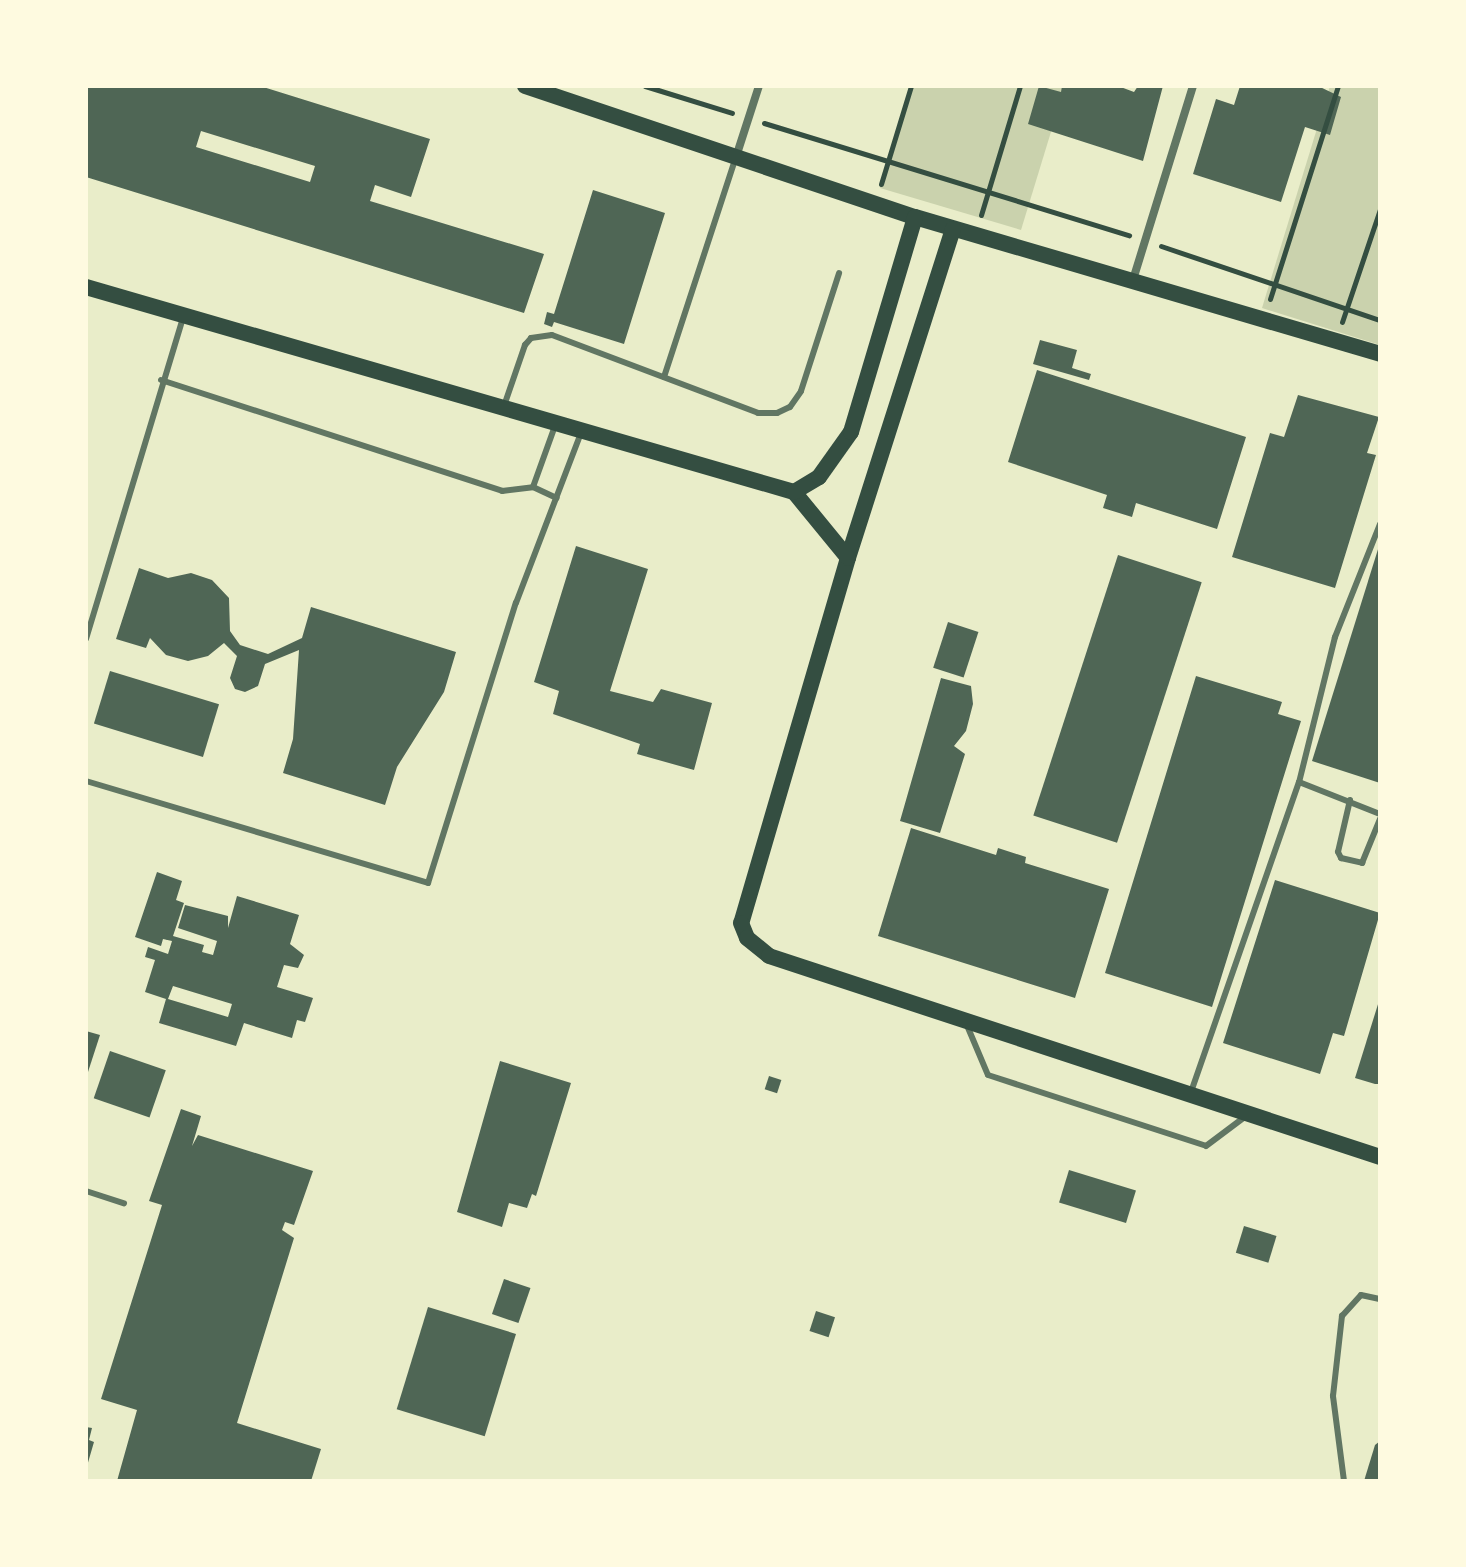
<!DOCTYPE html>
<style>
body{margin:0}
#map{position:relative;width:1466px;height:1567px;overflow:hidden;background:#e9edc9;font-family:Mulish,sans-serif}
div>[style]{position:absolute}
.green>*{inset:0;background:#cad2ad}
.building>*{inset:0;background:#4f6655;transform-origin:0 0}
.path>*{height:5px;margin:-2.5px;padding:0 2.5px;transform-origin:2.5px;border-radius:2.5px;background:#344e41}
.service>*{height:6px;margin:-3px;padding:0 3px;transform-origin:3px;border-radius:3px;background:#617663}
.minor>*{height:8px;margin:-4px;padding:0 4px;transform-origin:4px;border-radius:4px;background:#617663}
.secondary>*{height:16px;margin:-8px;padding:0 8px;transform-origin:8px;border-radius:8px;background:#344e41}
span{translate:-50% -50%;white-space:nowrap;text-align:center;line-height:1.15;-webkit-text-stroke:8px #fefae0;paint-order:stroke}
.frame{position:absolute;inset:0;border:88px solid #fefae0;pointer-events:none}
</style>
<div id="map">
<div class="green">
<i style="clip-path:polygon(910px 86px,1065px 86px,1021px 230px,880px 188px)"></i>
<i style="clip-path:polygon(1330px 86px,1380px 86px,1380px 345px,1262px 308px)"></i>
</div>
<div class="building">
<i style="clip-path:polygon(evenodd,86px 86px,260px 86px,430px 139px,411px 197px,375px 185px,370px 201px,544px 254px,524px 313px,86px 177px,86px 86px,201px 131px,315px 166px,310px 182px,196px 147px,201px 131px)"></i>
<i style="clip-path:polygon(1039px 86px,1061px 92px,1062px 86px,1118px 86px,1134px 92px,1138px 86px,1163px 86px,1143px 161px,1028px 124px)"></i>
<i style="clip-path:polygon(1240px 86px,1318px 86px,1341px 97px,1330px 135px,1305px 127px,1281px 202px,1193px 174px,1216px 99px,1234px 105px)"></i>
<i style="clip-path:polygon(593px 190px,665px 213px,624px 344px,554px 322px,552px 327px,544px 324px,547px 312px,554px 314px)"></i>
<i style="clip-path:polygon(1040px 340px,1077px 350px,1072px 368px,1091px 374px,1089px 380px,1033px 364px)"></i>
<i style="clip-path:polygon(1037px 370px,1246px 437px,1217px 529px,1136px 503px,1132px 517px,1103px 508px,1107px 495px,1008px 462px)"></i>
<i style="clip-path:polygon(1298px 395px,1379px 417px,1367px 453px,1376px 455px,1335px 588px,1232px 557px,1270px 433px,1284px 437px)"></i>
<i style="clip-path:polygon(576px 546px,648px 569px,610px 691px,653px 702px,661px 689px,712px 703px,694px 770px,637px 754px,640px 744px,553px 714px,559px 691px,534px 682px)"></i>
<i style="clip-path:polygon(1379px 546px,1380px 546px,1380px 783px,1312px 761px)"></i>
<i style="left:1118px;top:555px;width:88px;height:274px;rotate:18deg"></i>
<i style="clip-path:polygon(139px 568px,168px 578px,191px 573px,212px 580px,229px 598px,230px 631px,240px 645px,268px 654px,302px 638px,311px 607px,456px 652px,444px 692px,397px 767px,385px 805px,283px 773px,293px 739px,299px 650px,265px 664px,258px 686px,245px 692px,235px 689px,230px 678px,237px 656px,224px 643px,208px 656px,188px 661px,166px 655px,150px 638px,146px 648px,116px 639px)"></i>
<i style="left:948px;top:622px;width:32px;height:48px;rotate:18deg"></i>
<i style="left:110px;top:671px;width:114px;height:55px;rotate:17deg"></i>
<i style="clip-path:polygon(1196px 676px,1282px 702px,1278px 714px,1301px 721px,1212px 1007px,1105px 973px)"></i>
<i style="clip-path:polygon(941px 678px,971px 686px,973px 704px,966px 731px,954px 746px,965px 754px,940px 833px,900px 821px)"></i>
<i style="clip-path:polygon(911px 828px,996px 855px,998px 848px,1026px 857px,1025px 863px,1109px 889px,1075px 998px,878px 936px)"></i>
<i style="clip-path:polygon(evenodd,157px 872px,182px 881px,176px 900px,184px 903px,173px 936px,204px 945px,202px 952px,213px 955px,217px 941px,178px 928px,185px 905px,228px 916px,228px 928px,237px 896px,299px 915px,290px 944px,304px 955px,298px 968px,284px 965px,277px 987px,313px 998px,305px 1022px,297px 1020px,292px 1038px,244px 1023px,236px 1046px,159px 1023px,166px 999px,145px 992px,155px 960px,145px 957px,148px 947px,168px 954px,172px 941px,163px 939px,161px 946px,135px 937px,157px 872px,173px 986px,232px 1004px,228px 1017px,168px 999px,173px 986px)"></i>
<i style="clip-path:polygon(1275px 880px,1380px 913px,1344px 1036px,1333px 1033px,1320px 1074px,1223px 1043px)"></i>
<i style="clip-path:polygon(1379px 1001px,1380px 1084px,1375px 1084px,1355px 1078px)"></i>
<i style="clip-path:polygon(86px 1031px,100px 1035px,87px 1075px,86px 1075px)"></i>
<i style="left:110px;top:1051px;width:59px;height:50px;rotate:19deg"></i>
<i style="clip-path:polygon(500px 1061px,571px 1083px,536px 1196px,532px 1194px,527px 1208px,509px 1203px,502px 1227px,457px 1212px)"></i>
<i style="left:769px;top:1076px;width:13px;height:14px;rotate:18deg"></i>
<i style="clip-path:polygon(181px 1109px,201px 1116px,192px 1146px,198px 1135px,313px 1171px,294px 1225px,285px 1222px,282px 1230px,294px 1238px,237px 1423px,321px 1449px,311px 1481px,117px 1481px,137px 1410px,101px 1399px,162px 1205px,149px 1201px)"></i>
<i style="left:1069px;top:1170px;width:70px;height:34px;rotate:17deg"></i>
<i style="left:1244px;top:1226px;width:34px;height:28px;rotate:17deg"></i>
<i style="left:504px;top:1279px;width:28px;height:37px;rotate:19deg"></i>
<i style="left:428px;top:1307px;width:92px;height:107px;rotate:17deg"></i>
<i style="left:816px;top:1311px;width:20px;height:21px;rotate:18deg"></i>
<i style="clip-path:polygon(86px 1427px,92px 1428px,89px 1440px,94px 1442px,87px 1466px)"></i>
<i style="clip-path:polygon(1380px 1441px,1380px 1481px,1364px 1481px,1375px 1445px)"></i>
</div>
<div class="path">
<i style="left:645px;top:86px;width:91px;rotate:17.2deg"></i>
<i style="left:764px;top:123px;width:382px;rotate:17.1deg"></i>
<i style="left:881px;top:184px;width:102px;rotate:-73deg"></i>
<i style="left:981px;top:215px;width:135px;rotate:-73.2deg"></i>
<i style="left:1161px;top:246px;width:231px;rotate:18.7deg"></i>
<i style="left:1270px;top:299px;width:224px;rotate:-72.3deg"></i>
<i style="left:1342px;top:322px;width:119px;rotate:-71.4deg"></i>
</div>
<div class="service">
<i style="left:664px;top:377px;width:228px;rotate:-71.9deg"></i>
<i style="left:161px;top:380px;width:359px;rotate:18deg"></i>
<i style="left:502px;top:491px;width:31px;rotate:-7deg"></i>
<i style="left:533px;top:487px;width:26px;rotate:25deg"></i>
<i style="left:504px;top:406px;width:65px;rotate:-71deg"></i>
<i style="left:525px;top:345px;width:9px;rotate:-49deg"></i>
<i style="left:531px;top:338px;width:21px;rotate:-8deg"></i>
<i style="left:552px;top:335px;width:220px;rotate:20.7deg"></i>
<i style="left:758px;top:413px;width:19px"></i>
<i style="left:777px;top:413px;width:14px;rotate:-25deg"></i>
<i style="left:790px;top:407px;width:19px;rotate:-55deg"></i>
<i style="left:801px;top:391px;width:124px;rotate:-72.1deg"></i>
<i style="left:533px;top:487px;width:65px;rotate:-70.2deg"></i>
<i style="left:1380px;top:524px;width:122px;rotate:111.7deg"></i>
<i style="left:1335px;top:637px;width:149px;rotate:103.9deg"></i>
<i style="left:1299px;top:782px;width:87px;rotate:21.6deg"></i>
<i style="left:86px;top:639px;width:336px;rotate:-73.2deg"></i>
<i style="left:86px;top:781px;width:357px;rotate:16.6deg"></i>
<i style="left:428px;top:883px;width:294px;rotate:-72.6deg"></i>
<i style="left:516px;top:603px;width:182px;rotate:-69.1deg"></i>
<i style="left:1350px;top:800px;width:53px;rotate:103deg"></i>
<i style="left:1338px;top:852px;width:7px;rotate:63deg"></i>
<i style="left:1341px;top:858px;width:22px;rotate:13deg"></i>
<i style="left:1362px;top:863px;width:48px;rotate:-67.8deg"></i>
<i style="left:966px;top:1023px;width:56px;rotate:67.1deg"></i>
<i style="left:988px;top:1075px;width:229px;rotate:18deg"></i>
<i style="left:1206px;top:1146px;width:50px;rotate:-36.9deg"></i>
<i style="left:1191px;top:1092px;width:328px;rotate:-70.8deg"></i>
<i style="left:86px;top:1191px;width:40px;rotate:18deg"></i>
<i style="left:1344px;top:1481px;width:86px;rotate:-97.4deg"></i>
<i style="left:1333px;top:1396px;width:81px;rotate:-83.6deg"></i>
<i style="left:1342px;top:1316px;width:28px;rotate:-48deg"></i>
<i style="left:1361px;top:1295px;width:19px;rotate:12deg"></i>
</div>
<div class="minor">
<i style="left:736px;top:157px;width:75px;rotate:-72.1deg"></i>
<i style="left:1132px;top:283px;width:206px;rotate:-72.8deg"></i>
</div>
<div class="secondary">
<i style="left:525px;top:86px;width:411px;rotate:18.6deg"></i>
<i style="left:915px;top:217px;width:485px;rotate:16.4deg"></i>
<i style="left:953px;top:229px;width:345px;rotate:107.7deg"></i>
<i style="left:848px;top:558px;width:380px;rotate:106.3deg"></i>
<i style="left:741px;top:923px;width:16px;rotate:68deg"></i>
<i style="left:747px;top:938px;width:28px;rotate:39deg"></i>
<i style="left:769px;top:956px;width:643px;rotate:18.21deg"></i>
<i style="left:86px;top:287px;width:737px;rotate:16.15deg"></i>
<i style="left:794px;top:492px;width:85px;rotate:50.7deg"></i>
<i style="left:794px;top:492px;width:29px;rotate:-31deg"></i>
<i style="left:819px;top:477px;width:55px;rotate:-54.6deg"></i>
<i style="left:851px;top:432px;width:224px;rotate:-73.4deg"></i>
</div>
<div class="frame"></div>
</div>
